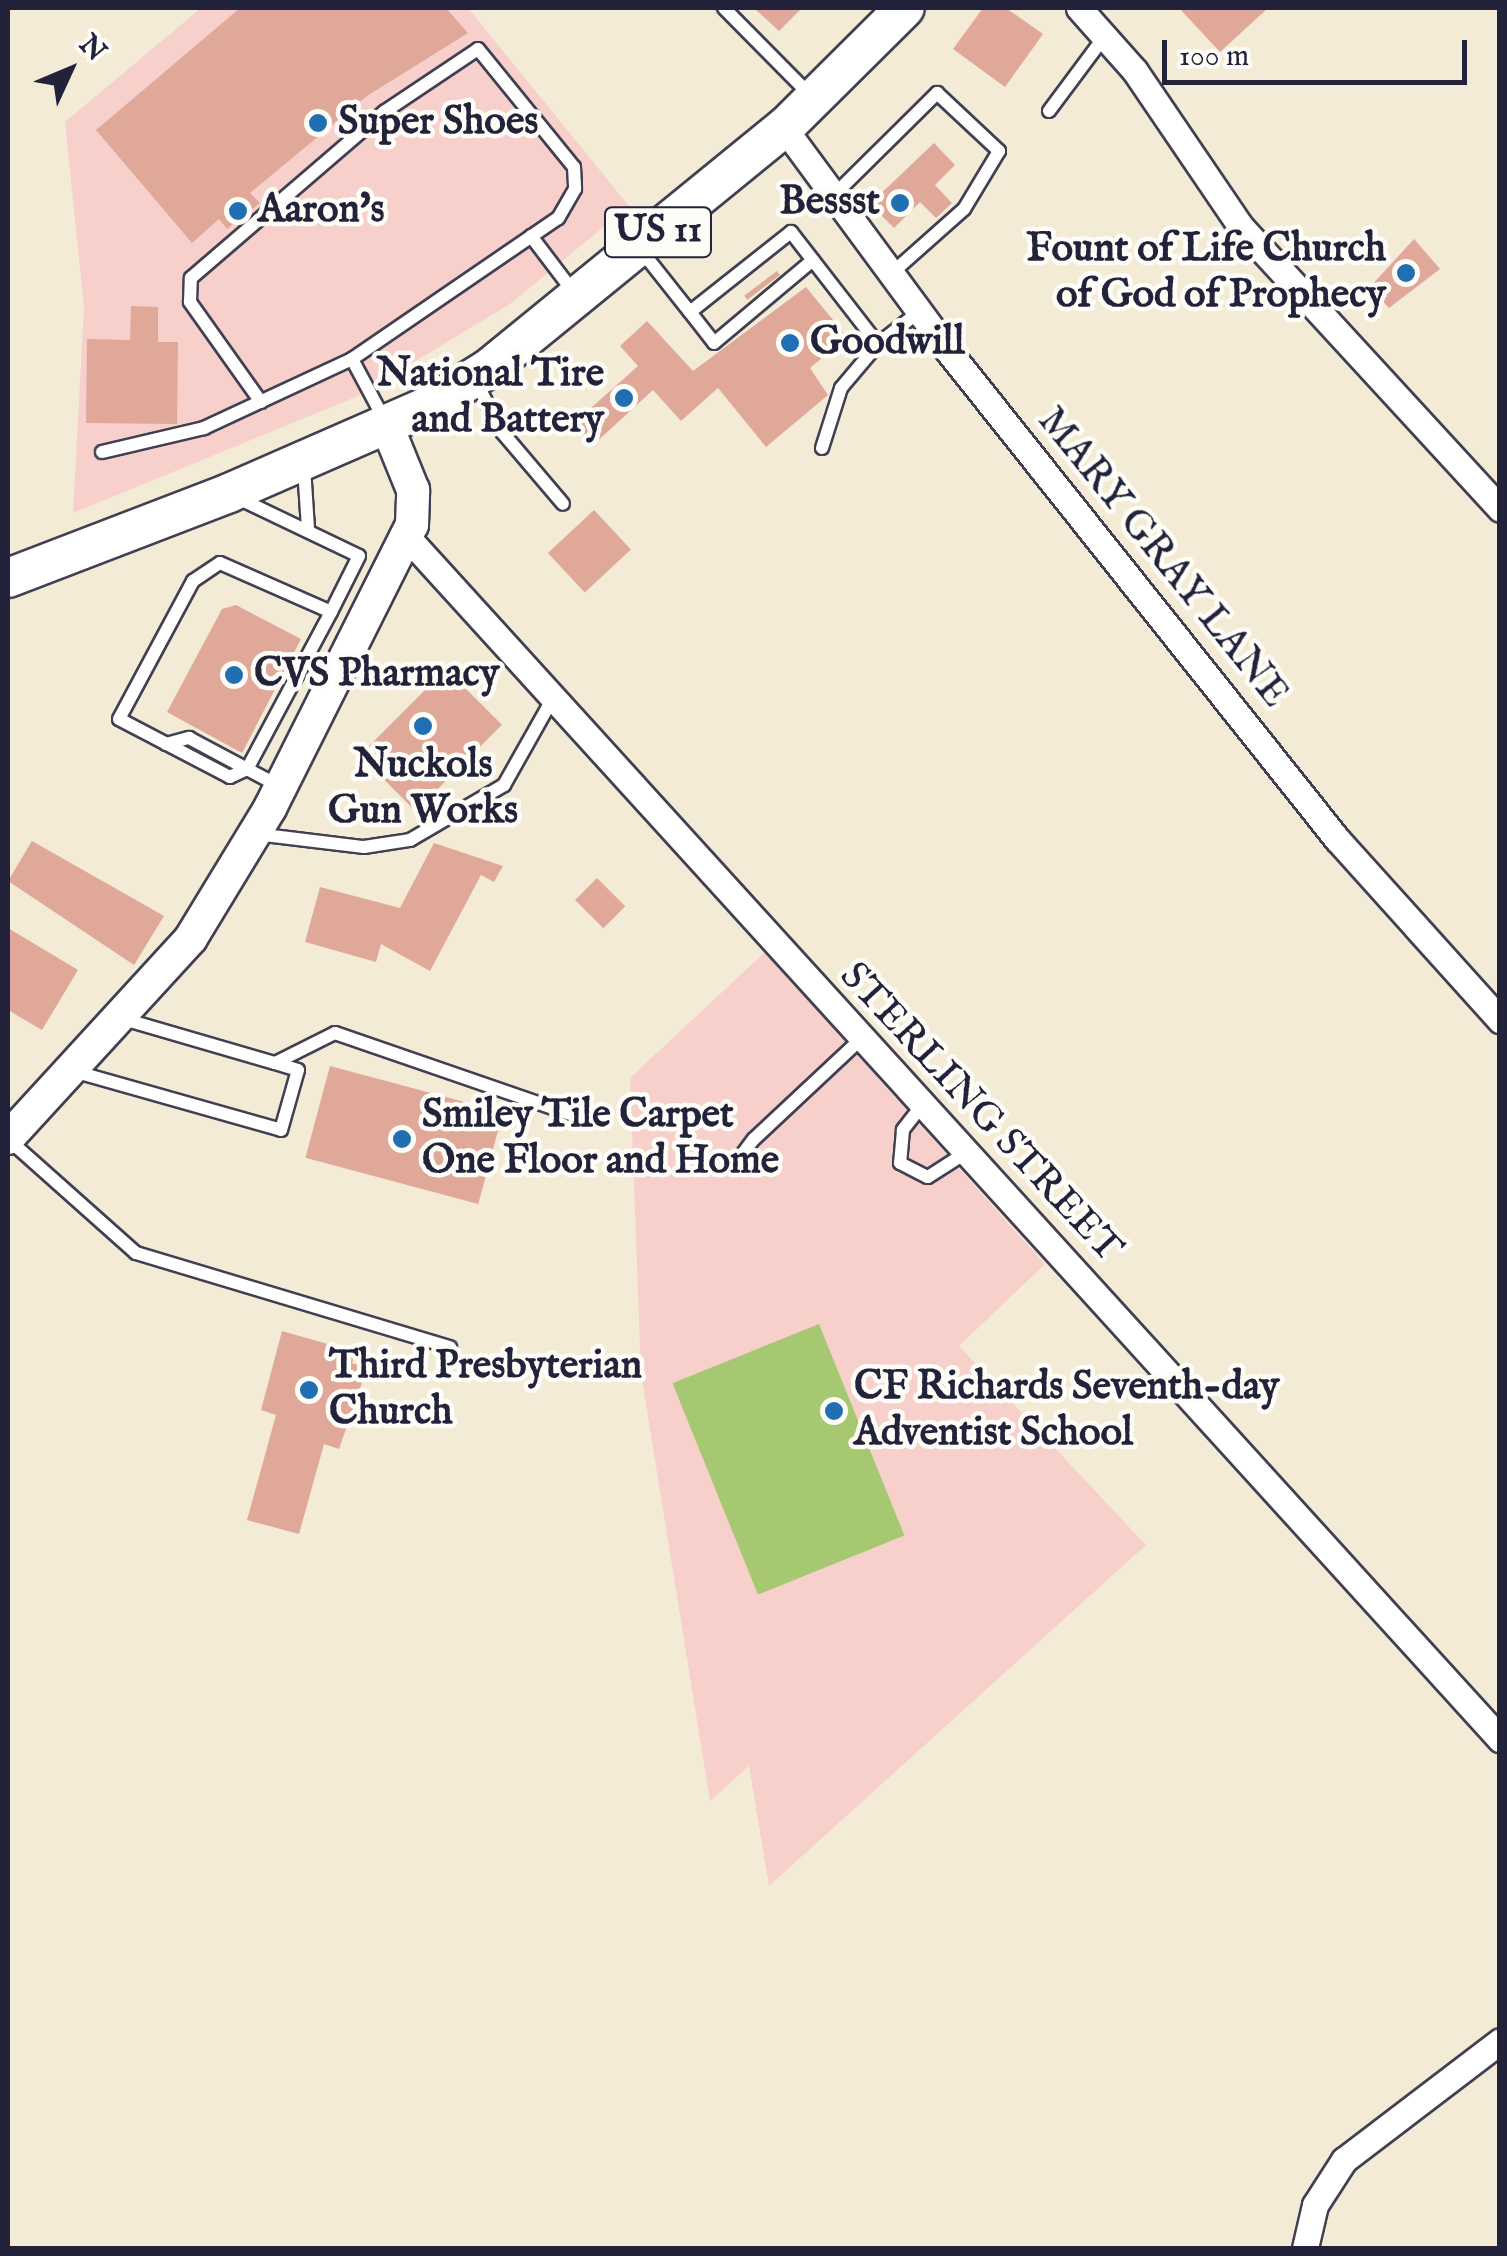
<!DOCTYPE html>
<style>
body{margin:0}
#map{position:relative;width:1507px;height:2256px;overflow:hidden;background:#f3ebd5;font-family:"IM FELL English",serif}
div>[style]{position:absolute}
.built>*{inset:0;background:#f7d0cc}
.green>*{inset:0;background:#a6c871;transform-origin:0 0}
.building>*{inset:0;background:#dfa899;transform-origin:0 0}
.roads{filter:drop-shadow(2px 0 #414052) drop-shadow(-2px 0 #414052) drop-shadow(0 2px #414052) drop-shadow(0 -2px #414052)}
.lane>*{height:12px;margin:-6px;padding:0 6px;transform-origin:6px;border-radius:6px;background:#fff}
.street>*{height:25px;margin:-12.5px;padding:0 12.5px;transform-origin:12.5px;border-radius:12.5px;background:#fff}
.secondary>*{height:32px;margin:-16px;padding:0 16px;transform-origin:16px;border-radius:16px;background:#fff}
.primary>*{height:38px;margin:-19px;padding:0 19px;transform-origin:19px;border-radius:19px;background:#fff}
.dots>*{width:28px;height:28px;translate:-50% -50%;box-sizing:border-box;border:5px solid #fdfcf7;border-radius:50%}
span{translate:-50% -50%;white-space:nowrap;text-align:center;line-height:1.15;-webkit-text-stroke:9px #fdfcf7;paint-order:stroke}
.shield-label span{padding:2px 8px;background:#fdfcf7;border:2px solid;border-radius:8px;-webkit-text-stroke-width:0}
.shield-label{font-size:38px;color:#22223b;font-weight:700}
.poi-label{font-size:40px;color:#22223b;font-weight:700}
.left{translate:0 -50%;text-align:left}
.right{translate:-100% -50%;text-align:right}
.street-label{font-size:40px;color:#22223b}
.frame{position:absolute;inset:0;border:10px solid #22223b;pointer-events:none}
.north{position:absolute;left:20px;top:20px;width:100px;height:100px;-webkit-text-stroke:8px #fdfcf7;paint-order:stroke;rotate:46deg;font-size:28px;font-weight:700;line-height:40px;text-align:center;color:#22223b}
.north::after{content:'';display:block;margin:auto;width:35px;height:45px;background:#22223b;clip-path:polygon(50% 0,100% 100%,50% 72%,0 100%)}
.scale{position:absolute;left:1162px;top:40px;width:305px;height:45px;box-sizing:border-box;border:5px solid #22223b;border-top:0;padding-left:12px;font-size:30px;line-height:35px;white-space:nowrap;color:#22223b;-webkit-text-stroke:8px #fdfcf7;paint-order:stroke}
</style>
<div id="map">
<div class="built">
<i style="clip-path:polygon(201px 8px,468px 8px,629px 206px,510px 304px,356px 397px,73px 513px,84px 307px,65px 122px)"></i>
<i style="clip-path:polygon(765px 952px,1045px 1264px,959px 1346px,1146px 1545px,769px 1886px,749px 1766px,710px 1801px,641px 1373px,630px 1078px)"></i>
</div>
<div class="green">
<i style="left:819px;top:1324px;width:228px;height:158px;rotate:68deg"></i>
</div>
<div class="building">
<i style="clip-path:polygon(240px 8px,446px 8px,468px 33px,367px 96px,250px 193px,260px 203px,227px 229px,219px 219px,192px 243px,96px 130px)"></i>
<i style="clip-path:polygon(754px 8px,802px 8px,779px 31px)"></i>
<i style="clip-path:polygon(983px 8px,1006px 8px,1043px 34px,1005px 87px,953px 49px)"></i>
<i style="clip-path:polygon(1179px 8px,1268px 8px,1220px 52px)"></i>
<i style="clip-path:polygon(934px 143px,955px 165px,935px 185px,952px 203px,936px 218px,920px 202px,894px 228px,870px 204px)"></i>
<i style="clip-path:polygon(1414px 239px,1440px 269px,1389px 308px,1370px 287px)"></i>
<i style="left:777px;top:271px;width:5px;height:41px;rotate:53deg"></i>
<i style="clip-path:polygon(806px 287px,847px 337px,810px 368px,828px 395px,766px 447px,718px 388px,681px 421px,653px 390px,592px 446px,573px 424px,638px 366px,620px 346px,647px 321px,693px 371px)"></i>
<i style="clip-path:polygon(131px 306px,158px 307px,158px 342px,178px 342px,177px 424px,86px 423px,87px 339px,130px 340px)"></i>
<i style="left:594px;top:510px;width:54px;height:63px;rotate:47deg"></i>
<i style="clip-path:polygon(236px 605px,301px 639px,242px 753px,167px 712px,222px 609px)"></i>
<i style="left:446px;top:669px;width:79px;height:122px;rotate:45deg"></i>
<i style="clip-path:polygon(32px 841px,164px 916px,134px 965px,8px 881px)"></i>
<i style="clip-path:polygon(434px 843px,503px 866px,494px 882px,481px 875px,430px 971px,381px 944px,376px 962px,305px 942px,320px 887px,400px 908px)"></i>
<i style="left:597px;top:878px;width:40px;height:31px;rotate:45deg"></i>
<i style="clip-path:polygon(8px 928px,78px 970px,42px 1030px,8px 1010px)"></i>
<i style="left:330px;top:1066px;width:179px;height:95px;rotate:15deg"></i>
<i style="clip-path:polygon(282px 1331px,356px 1352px,352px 1363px,367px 1368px,339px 1449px,324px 1444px,299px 1534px,247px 1520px,276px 1415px,261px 1410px)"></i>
</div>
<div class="roads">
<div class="lane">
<i style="left:724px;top:8px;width:122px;rotate:45.3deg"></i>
<i style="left:1049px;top:111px;width:94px;rotate:-53.3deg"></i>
<i style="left:835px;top:194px;width:144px;rotate:-44.7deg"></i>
<i style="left:937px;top:93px;width:85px;rotate:43.1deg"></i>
<i style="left:999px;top:151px;width:68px;rotate:121.1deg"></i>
<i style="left:964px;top:209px;width:96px;rotate:138.4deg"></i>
<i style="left:531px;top:236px;width:73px;rotate:52.8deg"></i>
<i style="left:640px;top:249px;width:80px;rotate:51.6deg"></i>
<i style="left:690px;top:312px;width:129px;rotate:-38.4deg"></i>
<i style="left:791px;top:232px;width:142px;rotate:52.2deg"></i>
<i style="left:878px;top:344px;width:53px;rotate:-38.2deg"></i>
<i style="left:690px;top:312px;width:39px;rotate:52deg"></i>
<i style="left:714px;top:343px;width:129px;rotate:-40deg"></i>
<i style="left:475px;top:380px;width:59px;rotate:62.6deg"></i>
<i style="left:502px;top:432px;width:94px;rotate:49.7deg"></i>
<i style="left:261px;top:402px;width:123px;rotate:-125.4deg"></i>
<i style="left:190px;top:302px;width:24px;rotate:-88deg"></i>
<i style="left:191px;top:278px;width:255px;rotate:-40.7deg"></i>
<i style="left:384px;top:112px;width:113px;rotate:-33.8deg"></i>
<i style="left:478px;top:49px;width:152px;rotate:50.9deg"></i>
<i style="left:574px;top:167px;width:22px;rotate:87deg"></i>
<i style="left:575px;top:189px;width:34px;rotate:120deg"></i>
<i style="left:558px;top:218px;width:250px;rotate:145.6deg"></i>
<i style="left:352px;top:359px;width:68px;rotate:61.9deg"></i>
<i style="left:822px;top:448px;width:63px;rotate:-72.4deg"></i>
<i style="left:841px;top:388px;width:57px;rotate:-49.9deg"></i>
<i style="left:102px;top:452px;width:105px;rotate:-13.2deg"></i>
<i style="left:204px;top:428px;width:163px;rotate:-25deg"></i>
<i style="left:304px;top:467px;width:62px;rotate:86.3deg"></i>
<i style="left:238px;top:498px;width:134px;rotate:25.6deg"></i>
<i style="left:359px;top:556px;width:63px;rotate:116.6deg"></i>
<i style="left:166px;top:744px;width:24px;rotate:-15deg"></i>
<i style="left:189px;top:738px;width:66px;rotate:28.1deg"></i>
<i style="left:247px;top:769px;width:19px;rotate:155deg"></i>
<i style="left:230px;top:777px;width:125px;rotate:-152.4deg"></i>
<i style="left:119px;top:719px;width:157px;rotate:-61.8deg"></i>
<i style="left:193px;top:581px;width:32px;rotate:-34deg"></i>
<i style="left:220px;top:563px;width:121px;rotate:23.8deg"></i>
<i style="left:331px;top:612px;width:178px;rotate:118.1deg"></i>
<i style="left:247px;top:769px;width:36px;rotate:28deg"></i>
<i style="left:256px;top:834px;width:109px;rotate:6.9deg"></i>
<i style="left:364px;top:847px;width:47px;rotate:-8.7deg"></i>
<i style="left:410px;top:840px;width:109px;rotate:-30.3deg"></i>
<i style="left:504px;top:785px;width:100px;rotate:-60.6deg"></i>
<i style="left:120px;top:1018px;width:161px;rotate:16.2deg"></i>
<i style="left:275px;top:1063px;width:67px;rotate:-26.6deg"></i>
<i style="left:335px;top:1033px;width:249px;rotate:19deg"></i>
<i style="left:73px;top:1071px;width:216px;rotate:15.8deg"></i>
<i style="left:281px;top:1130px;width:62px;rotate:-74.2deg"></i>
<i style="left:298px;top:1070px;width:24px;rotate:-163deg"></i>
<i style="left:923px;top:1104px;width:33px;rotate:128deg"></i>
<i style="left:903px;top:1130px;width:33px;rotate:95deg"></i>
<i style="left:900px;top:1163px;width:31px;rotate:27deg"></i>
<i style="left:928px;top:1177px;width:46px;rotate:-32.7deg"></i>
<i style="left:9px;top:1140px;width:170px;rotate:41.7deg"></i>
<i style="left:136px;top:1253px;width:328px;rotate:16.7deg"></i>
<i style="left:749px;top:1168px;width:14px;rotate:-124deg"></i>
<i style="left:741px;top:1156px;width:21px;rotate:-53deg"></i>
<i style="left:754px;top:1139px;width:148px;rotate:-43.1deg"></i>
</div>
<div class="street">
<i style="left:1079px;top:8px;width:84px;rotate:48.4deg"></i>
<i style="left:1135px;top:71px;width:189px;rotate:55.8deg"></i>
<i style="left:1241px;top:227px;width:383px;rotate:47.4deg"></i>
<i style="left:784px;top:128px;width:278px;rotate:53.6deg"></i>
<i style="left:949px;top:352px;width:623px;rotate:51.46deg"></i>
<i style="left:1337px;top:839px;width:244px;rotate:48deg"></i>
<i style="left:407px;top:537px;width:1625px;rotate:47.72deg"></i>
<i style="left:1305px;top:2248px;width:44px;rotate:-76.9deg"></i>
<i style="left:1315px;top:2205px;width:54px;rotate:-57.2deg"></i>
<i style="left:1344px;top:2160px;width:196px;rotate:-37.3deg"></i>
</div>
<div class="secondary">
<i style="left:8px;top:1138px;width:271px;rotate:-47.5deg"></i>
<i style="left:191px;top:938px;width:152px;rotate:-58.7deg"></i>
<i style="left:270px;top:808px;width:317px;rotate:-63.4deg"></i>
<i style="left:412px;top:525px;width:35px;rotate:-88deg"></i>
<i style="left:413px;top:490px;width:74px;rotate:-112.1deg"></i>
</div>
<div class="primary">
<i style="left:8px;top:578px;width:237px;rotate:-21deg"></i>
<i style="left:229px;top:493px;width:217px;rotate:-23.6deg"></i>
<i style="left:428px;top:406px;width:70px;rotate:-31.7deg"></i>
<i style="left:488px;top:369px;width:382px;rotate:-39.2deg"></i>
<i style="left:784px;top:128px;width:170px;rotate:-44.8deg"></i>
</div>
</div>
<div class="dots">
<i style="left:318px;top:123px;background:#1f6fb2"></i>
<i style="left:900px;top:203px;background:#1f6fb2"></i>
<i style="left:238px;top:211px;background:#1f6fb2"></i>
<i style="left:1406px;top:273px;background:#1f6fb2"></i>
<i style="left:790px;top:343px;background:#1f6fb2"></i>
<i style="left:624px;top:398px;background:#1f6fb2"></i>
<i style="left:234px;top:675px;background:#1f6fb2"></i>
<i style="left:423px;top:726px;background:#1f6fb2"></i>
<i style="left:402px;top:1139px;background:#1f6fb2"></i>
<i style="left:309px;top:1390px;background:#1f6fb2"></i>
<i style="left:834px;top:1411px;background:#1f6fb2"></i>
</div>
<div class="shield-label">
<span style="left:658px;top:232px">US 11</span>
</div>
<div class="poi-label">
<span class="left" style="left:338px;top:123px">Super Shoes</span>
<span class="right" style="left:880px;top:203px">Bessst</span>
<span class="left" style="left:258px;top:211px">Aaron's</span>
<span class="right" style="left:1386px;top:273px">Fount of Life Church<br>of God of Prophecy</span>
<span class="left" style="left:810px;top:343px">Goodwill</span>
<span class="right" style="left:604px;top:398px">National Tire<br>and Battery</span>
<span class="left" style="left:254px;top:675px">CVS Pharmacy</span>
<span style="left:423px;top:789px">Nuckols<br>Gun Works</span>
<span class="left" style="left:422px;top:1139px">Smiley Tile Carpet<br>One Floor and Home</span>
<span class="left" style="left:329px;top:1390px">Third Presbyterian<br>Church</span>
<span class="left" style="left:854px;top:1411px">CF Richards Seventh-day<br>Adventist School</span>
</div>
<div class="street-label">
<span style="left:1162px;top:558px;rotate:51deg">MARY GRAY LANE</span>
<span style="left:980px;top:1113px;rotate:47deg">STERLING STREET</span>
</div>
<div class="frame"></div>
<div class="north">N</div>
<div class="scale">100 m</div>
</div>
